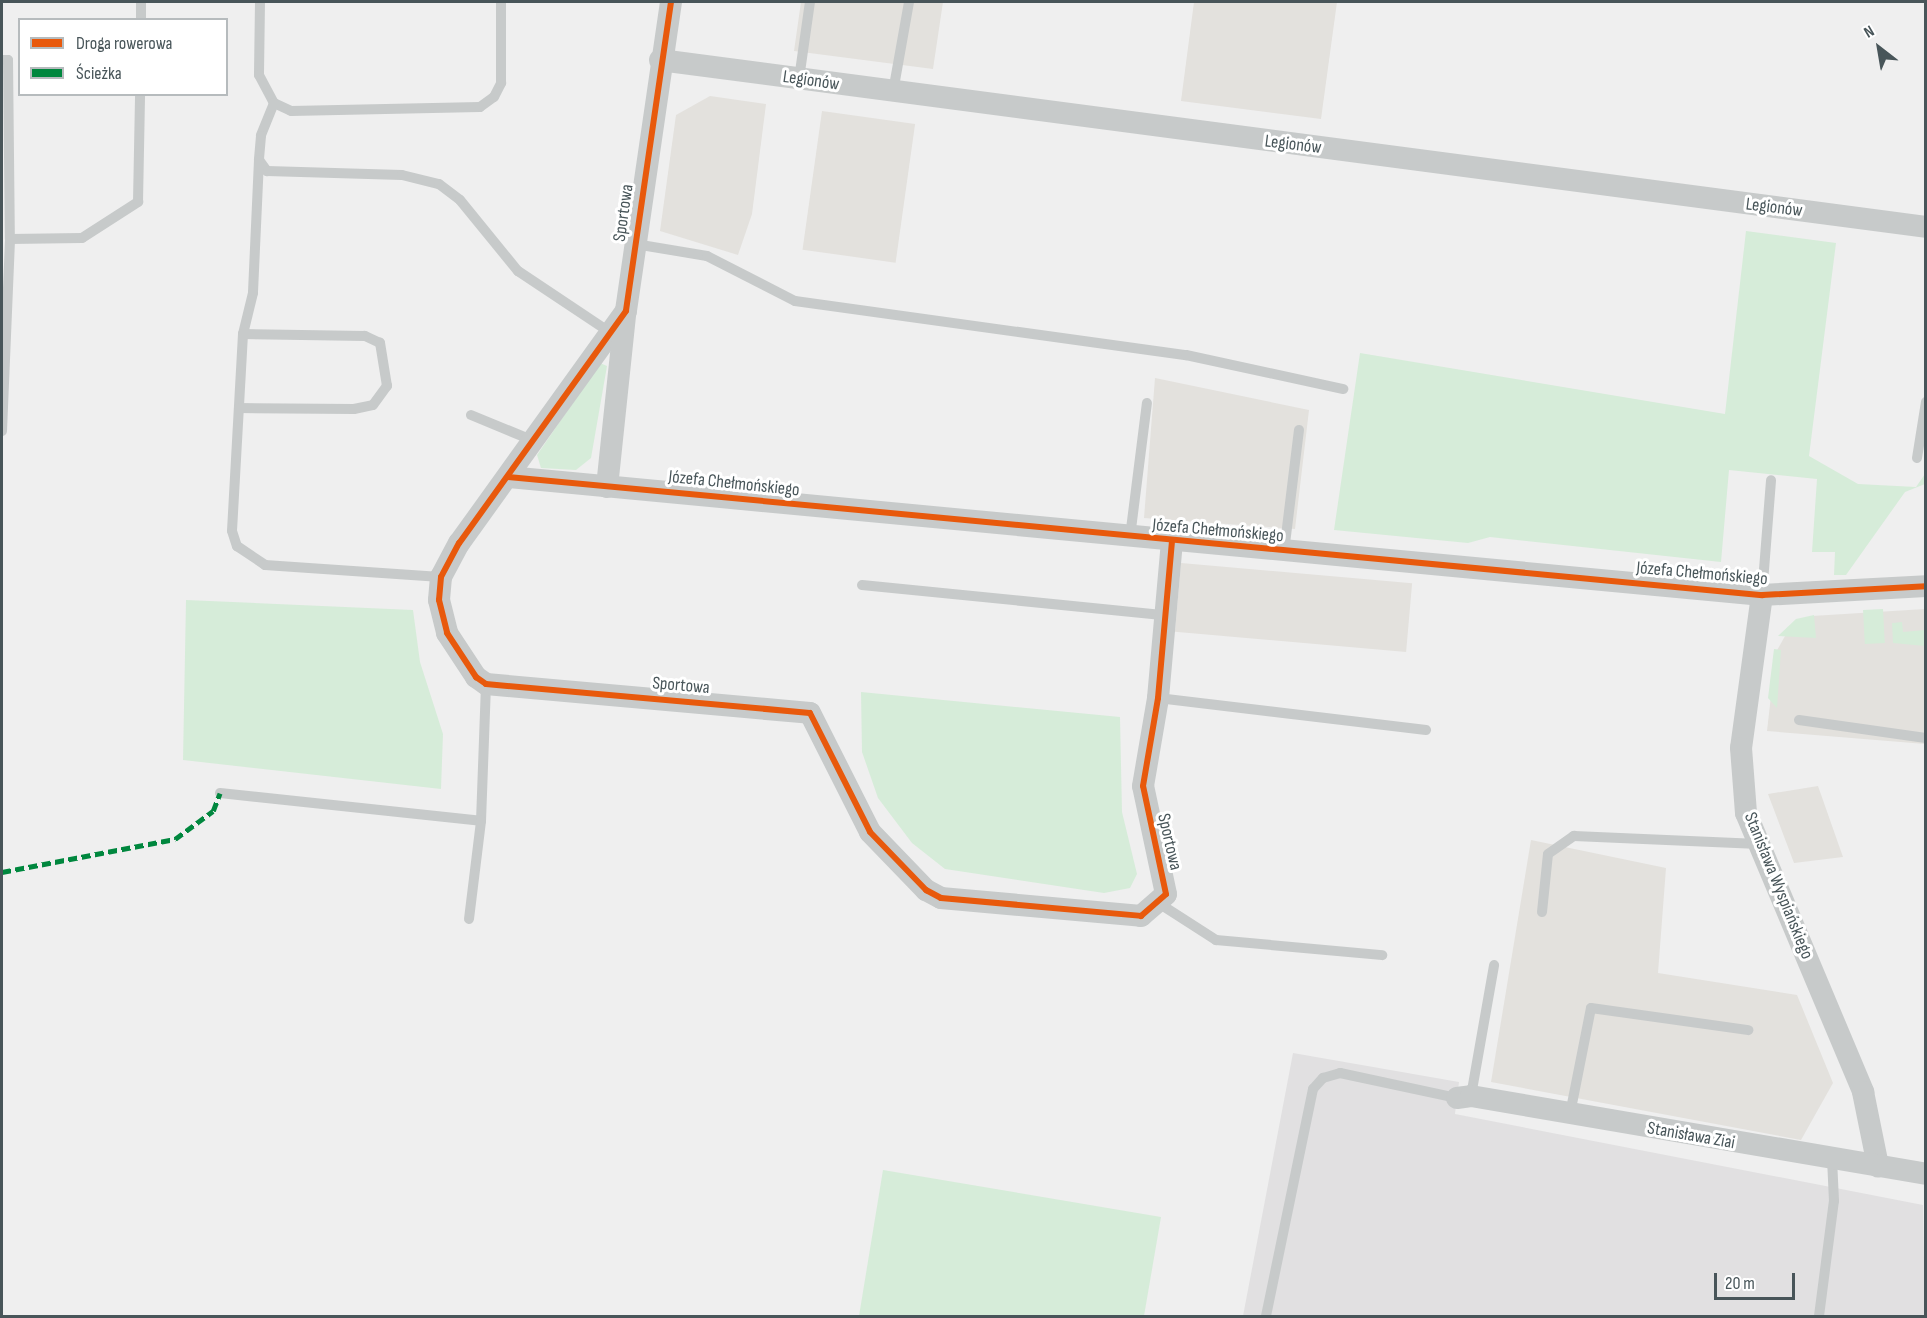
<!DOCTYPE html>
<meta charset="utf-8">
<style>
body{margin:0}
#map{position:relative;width:1927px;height:1318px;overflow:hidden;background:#efefef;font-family:"Sofia Sans Condensed",sans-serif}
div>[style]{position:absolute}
.commercial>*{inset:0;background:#e3e1dd;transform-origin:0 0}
.education>*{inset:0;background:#e1e0e1}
.green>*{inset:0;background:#d6ecd9;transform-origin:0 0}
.service>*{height:10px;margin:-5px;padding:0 5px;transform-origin:5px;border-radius:5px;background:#c7caca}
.minor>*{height:22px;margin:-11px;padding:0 11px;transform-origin:11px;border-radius:11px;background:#c7caca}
.quiet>*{height:4.5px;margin-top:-2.25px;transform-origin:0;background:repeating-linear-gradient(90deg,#00873e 0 9px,transparent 0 13.5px)}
.cycleway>*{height:6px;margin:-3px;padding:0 3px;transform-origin:3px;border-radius:3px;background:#e8590c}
span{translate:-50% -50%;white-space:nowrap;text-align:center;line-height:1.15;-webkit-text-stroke:6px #fff;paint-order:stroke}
.street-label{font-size:18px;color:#485559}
.frame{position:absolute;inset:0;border:3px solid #485559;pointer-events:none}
.legend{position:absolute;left:18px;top:18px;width:210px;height:78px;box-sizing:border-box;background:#fff;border:2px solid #b6bbbd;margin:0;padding:8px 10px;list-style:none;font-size:18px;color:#485559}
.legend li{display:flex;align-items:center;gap:12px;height:30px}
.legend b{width:30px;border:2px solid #b6bbbd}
.north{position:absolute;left:1849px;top:18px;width:60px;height:60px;-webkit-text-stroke:4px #fff;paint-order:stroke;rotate:329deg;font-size:16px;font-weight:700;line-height:24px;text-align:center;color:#485559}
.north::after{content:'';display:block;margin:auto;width:21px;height:27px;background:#485559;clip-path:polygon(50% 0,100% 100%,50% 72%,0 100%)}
.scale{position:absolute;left:1714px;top:1273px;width:81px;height:27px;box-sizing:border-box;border:3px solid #485559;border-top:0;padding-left:8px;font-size:18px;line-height:21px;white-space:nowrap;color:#485559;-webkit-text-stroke:4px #fff;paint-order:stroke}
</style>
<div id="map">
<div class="commercial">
<i style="clip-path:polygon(801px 2px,943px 2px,933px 69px,794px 51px)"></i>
<i style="clip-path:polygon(1194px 2px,1337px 2px,1321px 119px,1181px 101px)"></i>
<i style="clip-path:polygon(710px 96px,766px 104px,752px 214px,738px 255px,660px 231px,676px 115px)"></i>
<i style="left:822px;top:111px;width:94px;height:140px;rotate:8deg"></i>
<i style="clip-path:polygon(1155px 378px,1309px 410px,1295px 529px,1144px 518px)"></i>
<i style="left:1181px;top:563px;width:232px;height:69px;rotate:5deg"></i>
<i style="clip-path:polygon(1925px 609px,1925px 744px,1767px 731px,1776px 652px,1789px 629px,1812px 616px)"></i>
<i style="clip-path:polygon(1818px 786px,1843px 857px,1794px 863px,1768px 794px)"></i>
<i style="clip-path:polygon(1531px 840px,1666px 868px,1658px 973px,1797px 995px,1833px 1083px,1801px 1140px,1491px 1082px)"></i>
</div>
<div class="education">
<i style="clip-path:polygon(1293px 1053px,1459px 1082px,1455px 1114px,1923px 1205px,1925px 1316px,1243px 1316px)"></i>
</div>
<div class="green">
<i style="clip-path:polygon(1746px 231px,1836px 243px,1809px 456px,1858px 484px,1916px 487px,1925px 474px,1925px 484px,1905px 492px,1846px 575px,1834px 575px,1835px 552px,1812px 552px,1817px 479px,1729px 470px,1721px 562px,1490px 537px,1468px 543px,1334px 530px,1360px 353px,1725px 414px)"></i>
<i style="clip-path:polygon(600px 363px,607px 366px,591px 458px,576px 470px,541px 468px,537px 455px)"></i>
<i style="clip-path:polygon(186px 600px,413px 610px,420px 662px,443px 734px,441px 789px,183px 760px)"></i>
<i style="left:1883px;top:609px;width:34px;height:20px;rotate:87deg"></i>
<i style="clip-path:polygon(1814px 615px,1816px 638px,1778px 636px,1796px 619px)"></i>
<i style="clip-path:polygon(1902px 622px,1903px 632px,1925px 630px,1925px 646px,1893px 643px,1892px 623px)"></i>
<i style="clip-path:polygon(1774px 649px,1781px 650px,1777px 708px,1768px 698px)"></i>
<i style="clip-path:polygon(861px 692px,1120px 717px,1122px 812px,1137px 874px,1130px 888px,1104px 893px,945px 869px,912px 843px,878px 798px,862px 752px)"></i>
<i style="clip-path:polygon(883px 1170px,1161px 1217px,1144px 1316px,859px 1316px)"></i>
</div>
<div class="service">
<i style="left:260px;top:2px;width:73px;rotate:90.8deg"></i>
<i style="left:259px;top:75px;width:32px;rotate:62deg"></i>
<i style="left:274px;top:103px;width:19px;rotate:25deg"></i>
<i style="left:291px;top:111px;width:189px;rotate:-1.2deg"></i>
<i style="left:480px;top:107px;width:17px;rotate:-36deg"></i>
<i style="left:494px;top:97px;width:16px;rotate:-63deg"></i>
<i style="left:501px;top:83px;width:81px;rotate:-90deg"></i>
<i style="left:141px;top:20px;width:18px;rotate:-90deg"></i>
<i style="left:2px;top:60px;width:6px"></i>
<i style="left:8px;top:60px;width:179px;rotate:89.4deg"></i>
<i style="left:799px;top:79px;width:78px;rotate:-81.9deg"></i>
<i style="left:893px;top:92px;width:91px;rotate:-79.9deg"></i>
<i style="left:274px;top:103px;width:35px;rotate:112deg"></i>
<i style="left:261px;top:136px;width:24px;rotate:95deg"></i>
<i style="left:259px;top:160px;width:14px;rotate:54deg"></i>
<i style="left:267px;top:171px;width:135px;rotate:1.7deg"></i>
<i style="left:402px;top:175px;width:38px;rotate:14deg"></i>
<i style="left:439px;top:184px;width:26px;rotate:37deg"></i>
<i style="left:460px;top:200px;width:92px;rotate:50.8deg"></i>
<i style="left:518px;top:271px;width:112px;rotate:33.7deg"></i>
<i style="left:259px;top:160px;width:133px;rotate:92.6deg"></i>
<i style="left:253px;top:293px;width:42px;rotate:103.7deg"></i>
<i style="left:243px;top:334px;width:197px;rotate:93.2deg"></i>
<i style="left:232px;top:531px;width:16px;rotate:72deg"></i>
<i style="left:237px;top:546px;width:34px;rotate:34deg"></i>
<i style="left:265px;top:565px;width:176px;rotate:3.9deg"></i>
<i style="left:635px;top:244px;width:73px;rotate:9.5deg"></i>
<i style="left:707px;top:256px;width:99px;rotate:27.1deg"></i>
<i style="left:795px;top:301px;width:395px;rotate:7.9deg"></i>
<i style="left:1186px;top:355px;width:161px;rotate:12.2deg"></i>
<i style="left:239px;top:408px;width:115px;rotate:0.5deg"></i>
<i style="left:354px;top:409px;width:19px;rotate:-12deg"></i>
<i style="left:373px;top:405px;width:24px;rotate:-54deg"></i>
<i style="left:387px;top:386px;width:44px;rotate:-99.2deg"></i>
<i style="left:380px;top:343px;width:17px;rotate:-155deg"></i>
<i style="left:365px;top:336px;width:122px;rotate:-179.1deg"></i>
<i style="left:471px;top:415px;width:68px;rotate:22.4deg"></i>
<i style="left:2px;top:431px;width:192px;rotate:-87.6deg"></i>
<i style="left:10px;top:239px;width:72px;rotate:-0.8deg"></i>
<i style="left:82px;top:238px;width:67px;rotate:-32.7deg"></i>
<i style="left:138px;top:202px;width:108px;rotate:-88.9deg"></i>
<i style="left:1917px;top:458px;width:57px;rotate:-80.9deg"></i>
<i style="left:1130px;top:537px;width:135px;rotate:-82.8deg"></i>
<i style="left:1284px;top:552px;width:123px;rotate:-83deg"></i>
<i style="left:862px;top:585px;width:304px;rotate:5.7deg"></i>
<i style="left:1762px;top:595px;width:115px;rotate:-85.5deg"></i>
<i style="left:1158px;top:698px;width:270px;rotate:6.8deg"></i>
<i style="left:1799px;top:720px;width:128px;rotate:8.1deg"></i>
<i style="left:220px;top:793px;width:262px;rotate:6.1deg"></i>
<i style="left:481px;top:821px;width:137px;rotate:-87.9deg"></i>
<i style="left:1160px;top:904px;width:67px;rotate:32.7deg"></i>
<i style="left:1216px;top:940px;width:167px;rotate:5.2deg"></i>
<i style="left:1542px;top:912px;width:58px;rotate:-84.1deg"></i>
<i style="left:1548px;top:854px;width:32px;rotate:-35deg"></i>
<i style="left:1574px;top:836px;width:185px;rotate:2.5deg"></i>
<i style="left:469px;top:919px;width:99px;rotate:-83deg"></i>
<i style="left:1471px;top:1096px;width:133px;rotate:-80deg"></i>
<i style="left:1570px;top:1114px;width:108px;rotate:-78.8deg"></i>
<i style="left:1591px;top:1008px;width:159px;rotate:8deg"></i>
<i style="left:1266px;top:1316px;width:232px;rotate:-78.3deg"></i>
<i style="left:1313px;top:1089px;width:15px;rotate:-48deg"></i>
<i style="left:1323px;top:1078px;width:18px;rotate:-16deg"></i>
<i style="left:1340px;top:1073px;width:120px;rotate:12.1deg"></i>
<i style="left:1819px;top:1316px;width:116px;rotate:-82.6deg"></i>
<i style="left:1834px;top:1201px;width:42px;rotate:-92.7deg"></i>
</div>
<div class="minor">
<i style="left:671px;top:2px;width:312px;rotate:98.3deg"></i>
<i style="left:626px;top:311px;width:286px;rotate:125.7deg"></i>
<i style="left:459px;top:543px;width:38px;rotate:118deg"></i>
<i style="left:441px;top:577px;width:23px;rotate:95deg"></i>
<i style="left:439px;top:600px;width:34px;rotate:76deg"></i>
<i style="left:447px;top:633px;width:53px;rotate:56.6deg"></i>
<i style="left:476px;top:677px;width:12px;rotate:35deg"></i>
<i style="left:486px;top:684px;width:325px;rotate:5.1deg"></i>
<i style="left:810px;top:713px;width:133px;rotate:63.2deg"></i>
<i style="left:870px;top:832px;width:81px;rotate:46deg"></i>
<i style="left:926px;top:890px;width:17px;rotate:28deg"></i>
<i style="left:941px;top:898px;width:201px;rotate:5.1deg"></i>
<i style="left:1141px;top:916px;width:33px;rotate:-41deg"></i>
<i style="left:1166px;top:894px;width:110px;rotate:-102deg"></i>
<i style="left:1143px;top:786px;width:89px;rotate:-80.3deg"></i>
<i style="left:1158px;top:698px;width:157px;rotate:-84.9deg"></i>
<i style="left:660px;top:60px;width:1277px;rotate:7.51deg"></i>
<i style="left:508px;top:477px;width:1260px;rotate:5.38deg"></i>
<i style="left:1762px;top:595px;width:164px;rotate:-3.1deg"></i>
<i style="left:607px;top:487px;width:173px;rotate:-84deg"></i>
<i style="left:1762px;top:595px;width:154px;rotate:97.8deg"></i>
<i style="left:1741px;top:748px;width:65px;rotate:85.6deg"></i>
<i style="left:1746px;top:813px;width:303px;rotate:67.2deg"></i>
<i style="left:1863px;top:1092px;width:76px;rotate:78.5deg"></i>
<i style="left:1457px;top:1098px;width:14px;rotate:-8deg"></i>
<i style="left:1471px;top:1096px;width:462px;rotate:9.7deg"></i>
</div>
<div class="quiet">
<i style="left:2px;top:872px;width:176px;rotate:-10.8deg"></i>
<i style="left:175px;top:839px;width:47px;rotate:-36.4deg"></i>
<i style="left:213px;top:811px;width:19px;rotate:-69deg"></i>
</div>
<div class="cycleway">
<i style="left:671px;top:2px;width:312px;rotate:98.3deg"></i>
<i style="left:626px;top:311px;width:286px;rotate:125.7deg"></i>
<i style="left:459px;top:543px;width:38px;rotate:118deg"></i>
<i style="left:441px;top:577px;width:23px;rotate:95deg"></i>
<i style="left:439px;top:600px;width:34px;rotate:76deg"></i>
<i style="left:447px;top:633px;width:53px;rotate:56.6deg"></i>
<i style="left:476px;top:677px;width:12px;rotate:35deg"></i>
<i style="left:486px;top:684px;width:325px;rotate:5.1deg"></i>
<i style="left:810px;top:713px;width:133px;rotate:63.2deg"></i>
<i style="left:870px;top:832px;width:81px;rotate:46deg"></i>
<i style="left:926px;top:890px;width:17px;rotate:28deg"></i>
<i style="left:941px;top:898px;width:201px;rotate:5.1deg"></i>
<i style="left:1141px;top:916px;width:33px;rotate:-41deg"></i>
<i style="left:1166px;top:894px;width:110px;rotate:-102deg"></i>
<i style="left:1143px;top:786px;width:89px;rotate:-80.3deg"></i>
<i style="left:1158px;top:698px;width:157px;rotate:-84.9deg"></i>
<i style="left:508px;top:477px;width:1260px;rotate:5.38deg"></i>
<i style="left:1762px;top:595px;width:164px;rotate:-3.1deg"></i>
</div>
<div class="street-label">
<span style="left:811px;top:81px;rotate:8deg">Legionów</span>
<span style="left:1293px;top:145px;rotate:7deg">Legionów</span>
<span style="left:1774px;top:208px;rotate:7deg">Legionów</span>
<span style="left:624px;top:213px;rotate:-82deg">Sportowa</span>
<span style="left:734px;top:484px;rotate:6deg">Józefa Chełmońskiego</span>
<span style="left:1218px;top:531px;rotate:5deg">Józefa Chełmońskiego</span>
<span style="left:1702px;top:574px;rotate:5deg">Józefa Chełmońskiego</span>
<span style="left:681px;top:686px;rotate:5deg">Sportowa</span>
<span style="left:1169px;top:842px;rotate:77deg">Sportowa</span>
<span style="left:1778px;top:886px;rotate:68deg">Stanisława Wyspiańskiego</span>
<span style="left:1691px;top:1136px;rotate:10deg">Stanisława Ziai</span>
</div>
<div class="frame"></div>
<ul class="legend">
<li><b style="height:8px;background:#e8590c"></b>Droga rowerowa</li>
<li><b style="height:8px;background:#00873e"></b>Ścieżka</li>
</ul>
<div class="north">N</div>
<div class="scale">20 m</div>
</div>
